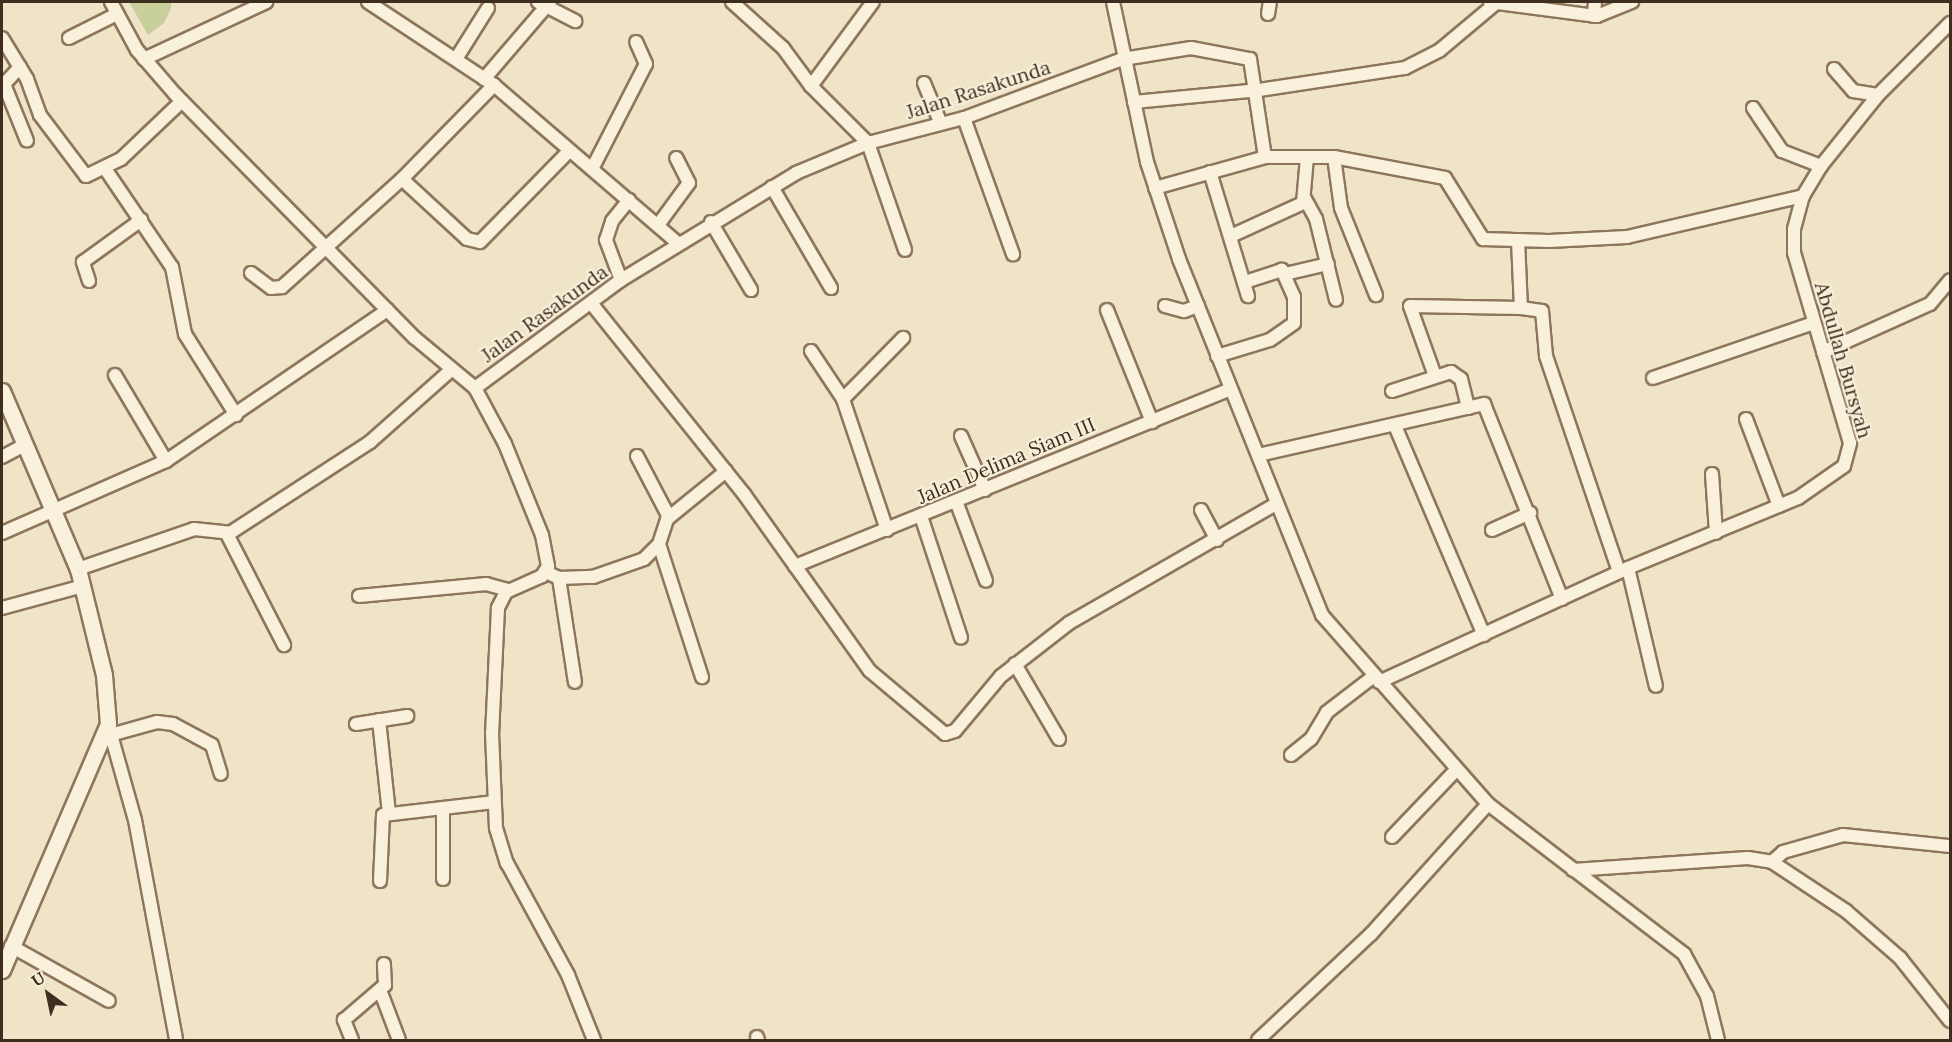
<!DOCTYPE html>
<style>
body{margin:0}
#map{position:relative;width:1952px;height:1042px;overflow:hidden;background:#f0e4c8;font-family:Lora,serif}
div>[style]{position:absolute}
.green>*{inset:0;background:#c9cf9b}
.roads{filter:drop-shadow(2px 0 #8d765c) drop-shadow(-2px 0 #8d765c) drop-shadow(0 2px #8d765c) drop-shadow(0 -2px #8d765c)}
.minor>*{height:12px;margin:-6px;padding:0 6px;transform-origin:6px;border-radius:6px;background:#faf1dc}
.tertiary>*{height:15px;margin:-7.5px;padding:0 7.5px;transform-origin:7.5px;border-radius:7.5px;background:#faf1dc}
span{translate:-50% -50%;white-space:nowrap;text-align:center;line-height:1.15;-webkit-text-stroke:4.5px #f7eed8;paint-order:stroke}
.street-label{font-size:20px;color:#3d2e20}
.frame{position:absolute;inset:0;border:3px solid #3d2e20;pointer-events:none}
.north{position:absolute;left:18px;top:964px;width:60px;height:60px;-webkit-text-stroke:4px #f7eed8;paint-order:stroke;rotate:327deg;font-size:16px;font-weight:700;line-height:24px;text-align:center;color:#3d2e20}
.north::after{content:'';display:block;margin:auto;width:21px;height:27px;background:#3d2e20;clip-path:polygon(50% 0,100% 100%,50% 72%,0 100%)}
</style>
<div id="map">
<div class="green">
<i style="clip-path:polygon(129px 2px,171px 2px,171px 8px,164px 23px,148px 35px)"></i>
</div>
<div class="roads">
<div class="minor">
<i style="left:111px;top:2px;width:55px;rotate:61.6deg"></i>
<i style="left:137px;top:50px;width:58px;rotate:49.2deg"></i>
<i style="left:175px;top:94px;width:342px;rotate:45.5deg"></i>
<i style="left:415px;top:338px;width:78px;rotate:39.8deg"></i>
<i style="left:475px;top:388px;width:64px;rotate:61.8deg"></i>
<i style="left:505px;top:444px;width:98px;rotate:67.9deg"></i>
<i style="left:542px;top:535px;width:32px;rotate:79deg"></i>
<i style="left:548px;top:566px;width:12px;rotate:121deg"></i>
<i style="left:542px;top:576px;width:39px;rotate:156deg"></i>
<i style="left:506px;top:592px;width:18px;rotate:117deg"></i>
<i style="left:498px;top:608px;width:125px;rotate:92.7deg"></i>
<i style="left:492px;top:733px;width:95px;rotate:87.6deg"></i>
<i style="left:496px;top:828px;width:37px;rotate:73deg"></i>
<i style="left:507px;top:863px;width:128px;rotate:61.4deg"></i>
<i style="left:568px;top:975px;width:70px;rotate:68.2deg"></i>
<i style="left:368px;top:2px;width:151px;rotate:33.4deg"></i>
<i style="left:538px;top:2px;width:42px;rotate:27.2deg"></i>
<i style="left:732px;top:2px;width:69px;rotate:42deg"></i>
<i style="left:783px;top:48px;width:47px;rotate:53.6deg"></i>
<i style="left:811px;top:86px;width:81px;rotate:45deg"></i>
<i style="left:868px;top:143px;width:113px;rotate:70.9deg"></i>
<i style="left:1113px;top:2px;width:164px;rotate:78deg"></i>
<i style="left:1147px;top:162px;width:102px;rotate:71.7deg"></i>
<i style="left:1179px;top:259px;width:384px;rotate:68.1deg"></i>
<i style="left:1322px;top:615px;width:252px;rotate:48.7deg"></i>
<i style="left:1488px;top:804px;width:247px;rotate:37.4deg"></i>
<i style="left:1684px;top:954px;width:48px;rotate:61.3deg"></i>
<i style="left:1707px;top:996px;width:45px;rotate:76deg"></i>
<i style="left:1490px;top:2px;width:108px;rotate:7.5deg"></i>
<i style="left:1597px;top:16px;width:38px;rotate:-22deg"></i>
<i style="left:1268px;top:14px;width:12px;rotate:-81deg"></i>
<i style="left:1594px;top:16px;width:14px;rotate:-86deg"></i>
<i style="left:2px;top:38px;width:48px;rotate:58.6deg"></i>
<i style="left:27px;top:79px;width:38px;rotate:70deg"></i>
<i style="left:40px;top:115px;width:76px;rotate:53deg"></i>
<i style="left:86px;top:176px;width:39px;rotate:-26deg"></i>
<i style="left:121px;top:159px;width:84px;rotate:-43.6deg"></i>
<i style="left:69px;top:38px;width:54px;rotate:-26.6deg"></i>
<i style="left:144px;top:59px;width:135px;rotate:-25deg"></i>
<i style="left:456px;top:59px;width:60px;rotate:-57.9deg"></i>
<i style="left:20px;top:67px;width:23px;rotate:133deg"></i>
<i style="left:4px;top:84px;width:61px;rotate:68deg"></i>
<i style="left:1834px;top:69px;width:29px;rotate:49deg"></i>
<i style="left:1853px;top:91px;width:25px;rotate:9deg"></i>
<i style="left:484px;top:79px;width:101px;rotate:-49.4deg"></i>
<i style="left:924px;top:83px;width:44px;rotate:67.5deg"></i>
<i style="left:811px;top:86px;width:104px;rotate:-53.6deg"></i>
<i style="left:1134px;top:102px;width:126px;rotate:-5.5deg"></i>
<i style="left:1259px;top:90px;width:148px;rotate:-8.6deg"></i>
<i style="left:1405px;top:68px;width:39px;rotate:-27deg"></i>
<i style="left:1440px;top:50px;width:72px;rotate:-39.9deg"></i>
<i style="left:1753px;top:108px;width:52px;rotate:56deg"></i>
<i style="left:1782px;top:151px;width:42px;rotate:21deg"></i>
<i style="left:964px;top:118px;width:145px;rotate:70.2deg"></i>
<i style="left:1334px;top:157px;width:51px;rotate:82.2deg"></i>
<i style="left:1341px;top:208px;width:94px;rotate:68.1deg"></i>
<i style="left:592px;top:169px;width:118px;rotate:-62.8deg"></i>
<i style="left:646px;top:64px;width:24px;rotate:-114deg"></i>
<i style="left:106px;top:170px;width:117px;rotate:55.8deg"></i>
<i style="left:172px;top:267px;width:68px;rotate:79deg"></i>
<i style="left:185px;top:334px;width:96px;rotate:57.8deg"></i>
<i style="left:1210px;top:172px;width:130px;rotate:73deg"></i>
<i style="left:402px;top:179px;width:88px;rotate:42.7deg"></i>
<i style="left:467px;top:239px;width:13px;rotate:13deg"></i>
<i style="left:480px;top:242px;width:127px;rotate:-45.6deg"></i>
<i style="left:772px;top:187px;width:117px;rotate:59.7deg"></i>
<i style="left:1155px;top:188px;width:114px;rotate:-15.7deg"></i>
<i style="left:1265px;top:157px;width:69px"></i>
<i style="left:1334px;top:157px;width:113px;rotate:10.7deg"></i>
<i style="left:1445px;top:178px;width:72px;rotate:58.1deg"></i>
<i style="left:1483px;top:239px;width:66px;rotate:1.7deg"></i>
<i style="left:1549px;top:241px;width:78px;rotate:-2.9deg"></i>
<i style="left:1627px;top:237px;width:181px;rotate:-13.1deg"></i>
<i style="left:1305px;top:199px;width:23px;rotate:61deg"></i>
<i style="left:1316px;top:219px;width:83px;rotate:76.1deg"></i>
<i style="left:711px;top:222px;width:79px;rotate:59.5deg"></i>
<i style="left:658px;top:225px;width:52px;rotate:-53.6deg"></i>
<i style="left:689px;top:183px;width:28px;rotate:-117deg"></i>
<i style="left:1233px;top:235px;width:77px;rotate:-24.6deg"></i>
<i style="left:1303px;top:203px;width:46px;rotate:-85deg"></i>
<i style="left:1518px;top:240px;width:68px;rotate:87.5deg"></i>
<i style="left:1521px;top:308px;width:21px;rotate:8deg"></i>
<i style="left:1542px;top:311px;width:45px;rotate:84.9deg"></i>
<i style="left:1546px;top:356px;width:228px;rotate:71.3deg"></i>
<i style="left:251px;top:273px;width:25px;rotate:37deg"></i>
<i style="left:271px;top:288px;width:11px;rotate:-5deg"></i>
<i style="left:282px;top:287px;width:161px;rotate:-42deg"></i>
<i style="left:402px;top:179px;width:132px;rotate:-45.6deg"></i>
<i style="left:494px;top:85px;width:243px;rotate:40.7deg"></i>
<i style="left:1285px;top:274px;width:44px;rotate:-13.1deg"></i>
<i style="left:621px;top:280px;width:43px;rotate:-110.6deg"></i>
<i style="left:606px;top:240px;width:20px;rotate:-72deg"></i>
<i style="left:612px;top:221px;width:27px;rotate:-51deg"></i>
<i style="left:89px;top:281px;width:20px;rotate:-108deg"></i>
<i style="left:83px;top:262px;width:72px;rotate:-35.9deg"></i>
<i style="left:591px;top:303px;width:245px;rotate:51.3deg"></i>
<i style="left:744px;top:494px;width:217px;rotate:54.6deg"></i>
<i style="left:870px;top:671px;width:98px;rotate:40deg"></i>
<i style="left:945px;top:734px;width:10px;rotate:-17deg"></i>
<i style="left:955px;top:731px;width:72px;rotate:-50.1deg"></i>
<i style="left:1001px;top:676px;width:86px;rotate:-37.9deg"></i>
<i style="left:1069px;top:623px;width:239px;rotate:-29.9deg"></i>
<i style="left:1165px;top:306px;width:20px;rotate:15deg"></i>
<i style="left:1184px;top:311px;width:15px;rotate:-20deg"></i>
<i style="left:1107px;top:310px;width:121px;rotate:68.1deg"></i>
<i style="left:811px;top:351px;width:58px;rotate:56.3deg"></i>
<i style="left:1823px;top:352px;width:117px;rotate:-24.2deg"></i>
<i style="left:1930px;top:304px;width:31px;rotate:-50deg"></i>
<i style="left:1217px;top:356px;width:55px;rotate:-16.8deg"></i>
<i style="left:1270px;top:340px;width:29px;rotate:-35deg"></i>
<i style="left:1294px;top:323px;width:26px;rotate:-90deg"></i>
<i style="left:1294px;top:297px;width:30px;rotate:-114deg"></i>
<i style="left:1282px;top:270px;width:40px;rotate:162deg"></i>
<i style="left:115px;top:375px;width:100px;rotate:59.3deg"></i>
<i style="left:1435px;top:376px;width:74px;rotate:-109.7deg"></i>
<i style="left:1410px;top:306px;width:111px;rotate:1deg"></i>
<i style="left:1653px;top:378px;width:170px;rotate:-18.9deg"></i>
<i style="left:475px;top:388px;width:182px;rotate:-36.5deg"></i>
<i style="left:621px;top:280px;width:205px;rotate:-31.4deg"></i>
<i style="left:796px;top:173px;width:78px;rotate:-22.6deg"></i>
<i style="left:868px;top:143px;width:99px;rotate:-14.6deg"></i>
<i style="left:964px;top:118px;width:170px;rotate:-20.4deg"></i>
<i style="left:1123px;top:59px;width:69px;rotate:-9.2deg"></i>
<i style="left:1191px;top:48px;width:60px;rotate:10.6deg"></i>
<i style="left:1250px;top:59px;width:99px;rotate:81.3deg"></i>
<i style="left:1392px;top:391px;width:62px;rotate:-17.9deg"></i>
<i style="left:1451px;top:372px;width:12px;rotate:35deg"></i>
<i style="left:1461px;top:379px;width:30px;rotate:76deg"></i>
<i style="left:1746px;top:419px;width:93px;rotate:69.2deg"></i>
<i style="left:1396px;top:428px;width:225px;rotate:67deg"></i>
<i style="left:961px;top:436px;width:59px;rotate:66deg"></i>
<i style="left:1258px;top:455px;width:232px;rotate:-12.7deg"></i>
<i style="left:1484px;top:404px;width:210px;rotate:68.2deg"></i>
<i style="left:637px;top:456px;width:69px;rotate:62.3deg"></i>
<i style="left:2px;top:457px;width:27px;rotate:-28deg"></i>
<i style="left:1712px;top:474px;width:59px;rotate:86.1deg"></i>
<i style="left:956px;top:501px;width:85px;rotate:69.4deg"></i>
<i style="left:1201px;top:510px;width:34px;rotate:62deg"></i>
<i style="left:921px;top:516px;width:128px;rotate:71.8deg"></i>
<i style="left:887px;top:530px;width:138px;rotate:-108.6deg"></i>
<i style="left:843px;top:399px;width:86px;rotate:-45.5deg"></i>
<i style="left:1492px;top:530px;width:42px;rotate:-24.1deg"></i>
<i style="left:2px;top:533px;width:179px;rotate:-23.7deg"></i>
<i style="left:166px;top:461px;width:268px;rotate:-34.3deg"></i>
<i style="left:227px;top:534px;width:125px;rotate:62.8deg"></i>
<i style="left:659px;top:544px;width:140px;rotate:72.1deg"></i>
<i style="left:795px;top:566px;width:470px;rotate:-22.1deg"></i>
<i style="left:1628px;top:568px;width:121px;rotate:76.7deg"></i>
<i style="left:78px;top:569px;width:123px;rotate:-19deg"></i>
<i style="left:194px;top:529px;width:36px;rotate:6deg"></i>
<i style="left:230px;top:533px;width:167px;rotate:-33deg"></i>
<i style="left:370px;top:442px;width:108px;rotate:-41.6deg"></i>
<i style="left:546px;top:572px;width:14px;rotate:25deg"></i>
<i style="left:559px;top:578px;width:34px;rotate:-2deg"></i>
<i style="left:593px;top:577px;width:54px;rotate:-19.4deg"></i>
<i style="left:644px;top:559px;width:21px;rotate:-45deg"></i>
<i style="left:659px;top:544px;width:26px;rotate:-72deg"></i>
<i style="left:667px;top:519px;width:76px;rotate:-39.1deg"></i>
<i style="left:559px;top:578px;width:105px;rotate:81.3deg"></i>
<i style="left:359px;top:596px;width:128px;rotate:-5.4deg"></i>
<i style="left:486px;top:584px;width:24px;rotate:15deg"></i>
<i style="left:2px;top:608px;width:84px;rotate:-15.2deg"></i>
<i style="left:1015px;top:664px;width:87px;rotate:59.6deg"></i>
<i style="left:1379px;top:682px;width:274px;rotate:-24.6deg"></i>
<i style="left:1628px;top:568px;width:184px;rotate:-22.4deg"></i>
<i style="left:1798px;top:498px;width:56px;rotate:-34.8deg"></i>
<i style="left:1844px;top:466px;width:24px;rotate:-75deg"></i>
<i style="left:1850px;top:443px;width:198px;rotate:-106.4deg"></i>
<i style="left:1794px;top:253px;width:24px;rotate:-90deg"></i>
<i style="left:1794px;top:229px;width:34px;rotate:-75deg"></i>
<i style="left:1803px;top:196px;width:35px;rotate:-59deg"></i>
<i style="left:1821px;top:166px;width:91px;rotate:-51.2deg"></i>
<i style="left:1878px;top:95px;width:102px;rotate:-45deg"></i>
<i style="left:379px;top:720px;width:94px;rotate:83.9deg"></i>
<i style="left:108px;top:724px;width:100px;rotate:74.3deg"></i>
<i style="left:135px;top:820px;width:224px;rotate:79.4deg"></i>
<i style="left:356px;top:724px;width:52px;rotate:-8.9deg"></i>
<i style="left:114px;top:734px;width:45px;rotate:-15.6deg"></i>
<i style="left:157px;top:722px;width:16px;rotate:7deg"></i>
<i style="left:173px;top:724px;width:44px;rotate:28.3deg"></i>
<i style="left:212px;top:745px;width:30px;rotate:73deg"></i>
<i style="left:1291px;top:755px;width:26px;rotate:-39deg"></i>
<i style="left:1311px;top:739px;width:31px;rotate:-59deg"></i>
<i style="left:1327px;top:712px;width:59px;rotate:-37.5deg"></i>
<i style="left:1392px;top:837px;width:93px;rotate:-46.3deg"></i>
<i style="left:1772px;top:862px;width:15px;rotate:-42deg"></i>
<i style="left:1783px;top:852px;width:62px;rotate:-15.8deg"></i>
<i style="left:1843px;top:835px;width:108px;rotate:5.9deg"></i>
<i style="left:1573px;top:870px;width:175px;rotate:-3.9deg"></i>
<i style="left:1748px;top:858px;width:24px;rotate:9deg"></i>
<i style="left:1772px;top:862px;width:89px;rotate:33.5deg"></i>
<i style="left:1846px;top:911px;width:72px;rotate:41deg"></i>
<i style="left:1900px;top:958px;width:80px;rotate:51.6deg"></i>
<i style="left:443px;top:879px;width:71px;rotate:-90deg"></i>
<i style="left:380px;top:881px;width:66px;rotate:-87.4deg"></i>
<i style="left:383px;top:815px;width:112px;rotate:-6.7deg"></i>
<i style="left:11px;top:946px;width:112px;rotate:29.3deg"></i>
<i style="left:380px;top:990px;width:53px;rotate:69.2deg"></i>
<i style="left:757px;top:1037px;width:3px;rotate:72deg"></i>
<i style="left:352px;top:1040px;width:22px;rotate:-112deg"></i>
<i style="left:344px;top:1020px;width:54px;rotate:-40.5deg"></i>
<i style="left:385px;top:985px;width:21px;rotate:-93deg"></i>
<i style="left:1258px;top:1040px;width:155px;rotate:-43.2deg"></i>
<i style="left:1371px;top:934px;width:175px;rotate:-48deg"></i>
</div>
<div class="tertiary">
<i style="left:2px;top:391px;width:194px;rotate:66.9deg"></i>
<i style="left:78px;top:569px;width:109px;rotate:76.2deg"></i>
<i style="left:104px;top:675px;width:49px;rotate:85.3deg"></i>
<i style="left:108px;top:724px;width:268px;rotate:113.3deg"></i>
</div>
</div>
<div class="street-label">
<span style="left:978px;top:89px;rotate:-18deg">Jalan Rasakunda</span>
<span style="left:544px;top:313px;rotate:-36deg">Jalan Rasakunda</span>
<span style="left:1844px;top:360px;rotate:74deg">Abdullah Bursyah</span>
<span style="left:1006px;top:460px;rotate:-23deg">Jalan Delima Siam III</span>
</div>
<div class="frame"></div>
<div class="north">U</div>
</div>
